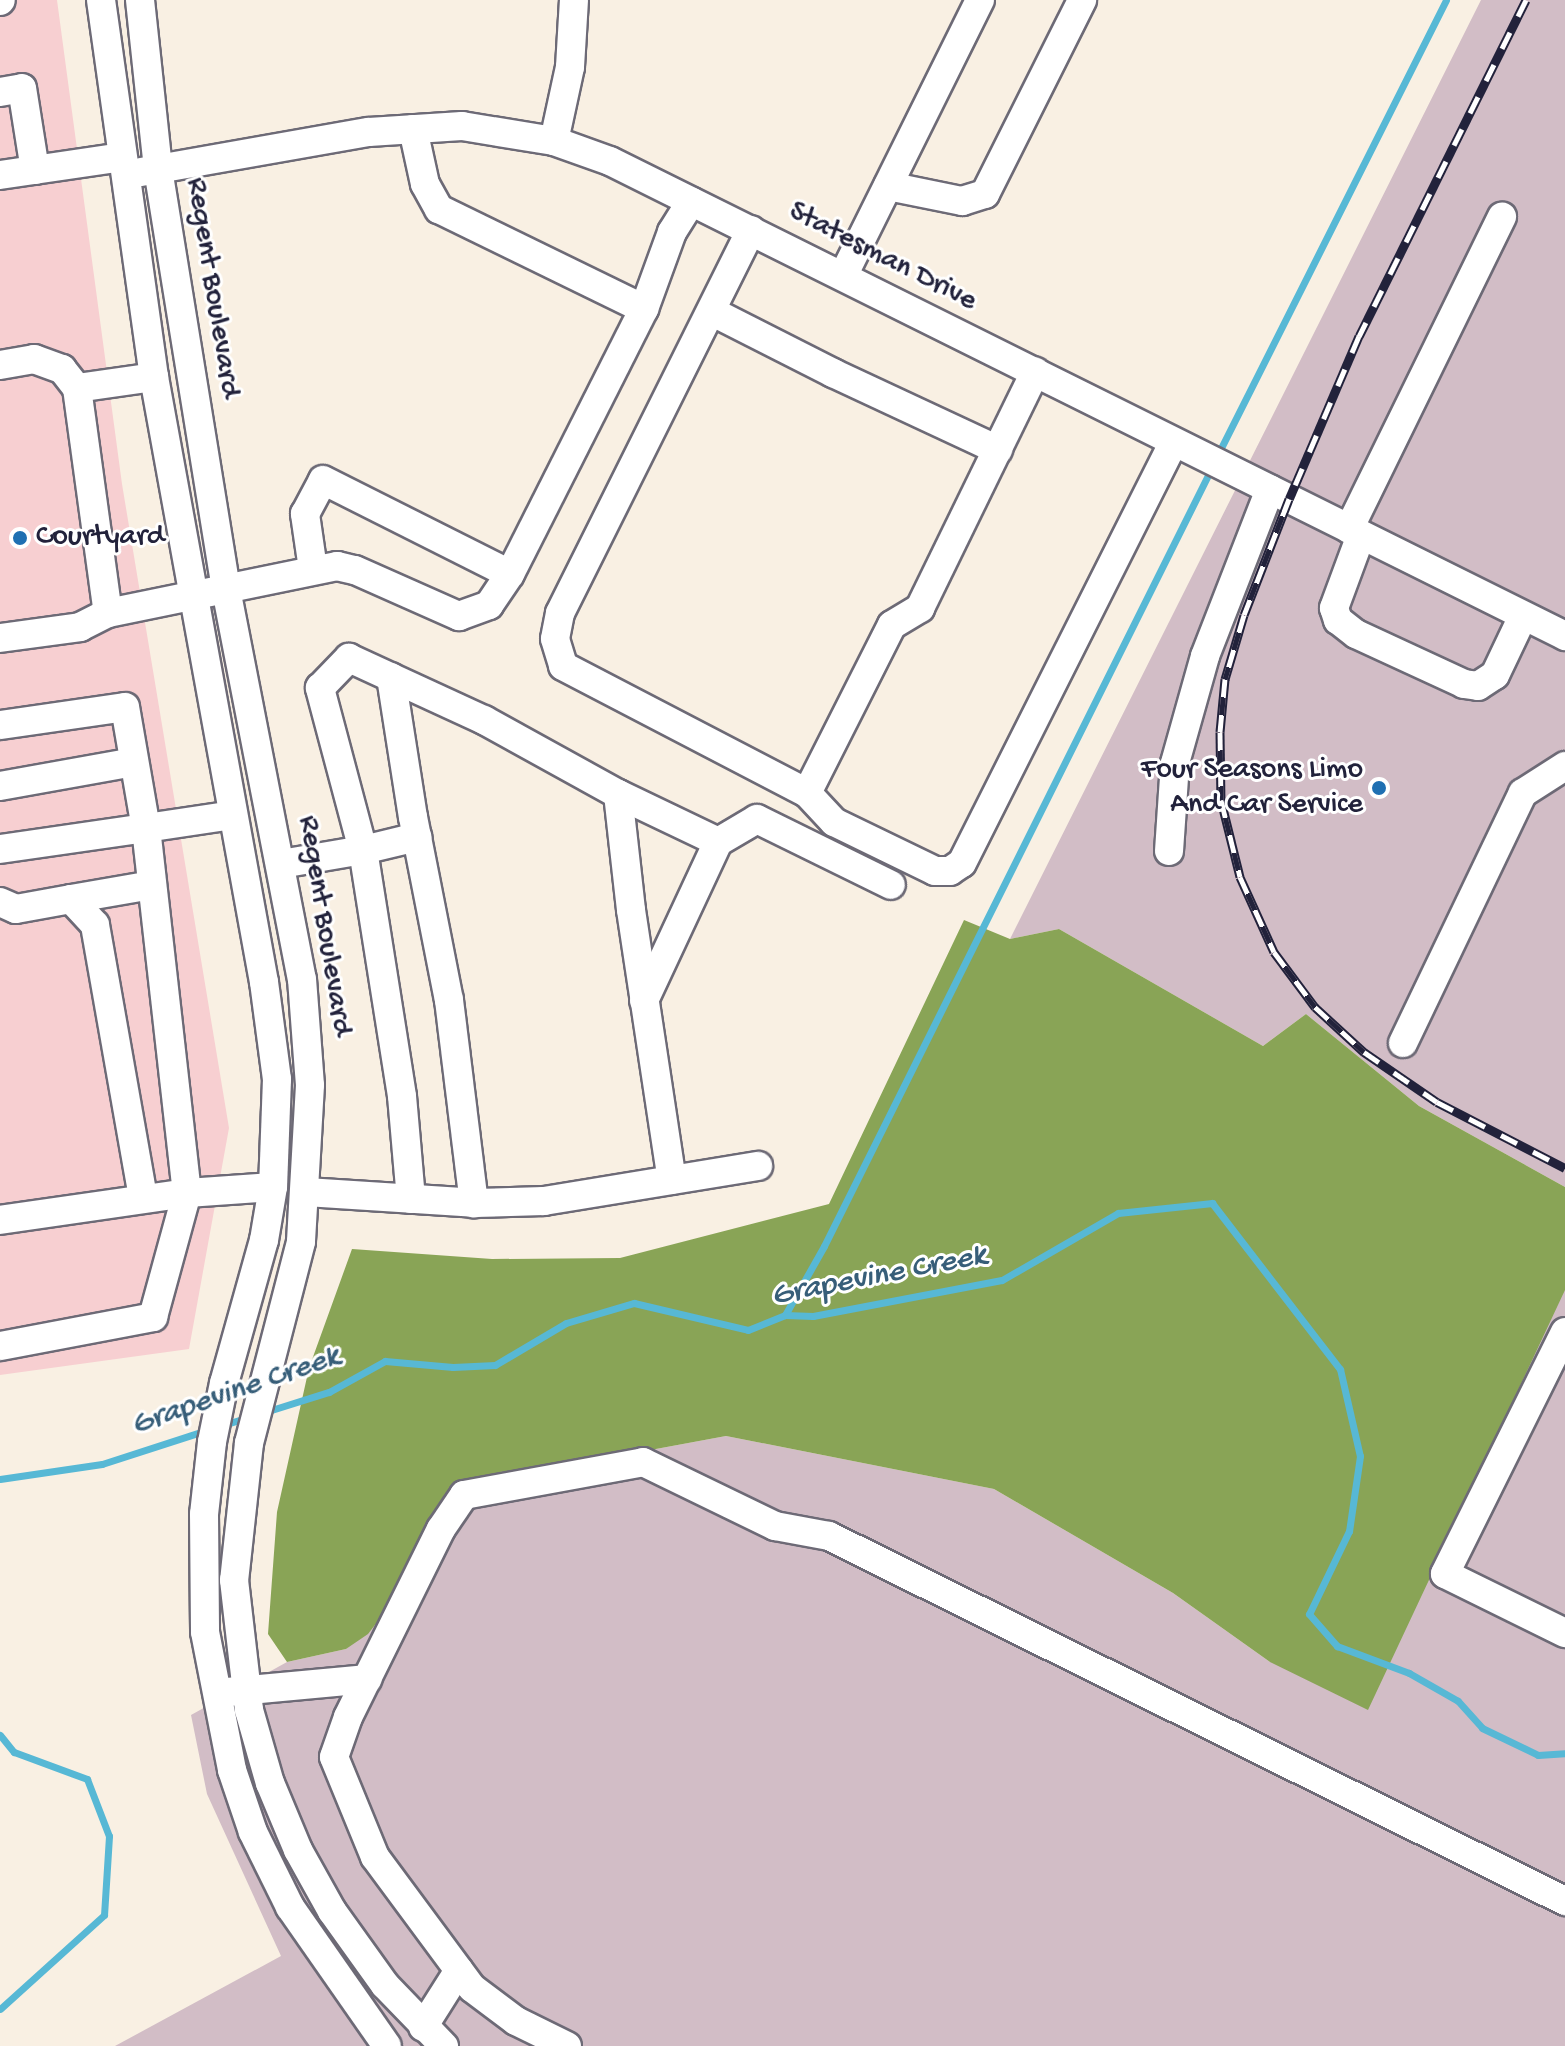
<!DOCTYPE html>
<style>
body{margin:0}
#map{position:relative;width:1565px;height:2046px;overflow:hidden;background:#f9f0e3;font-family:"Gochi Hand",sans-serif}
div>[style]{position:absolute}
.built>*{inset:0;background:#f7cfd1}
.industrial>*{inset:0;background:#d2bdc6}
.forest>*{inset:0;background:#89a456}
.stream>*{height:7px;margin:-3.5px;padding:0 3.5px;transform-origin:3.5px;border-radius:3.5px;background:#57b8d5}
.roads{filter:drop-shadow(2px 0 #6d6a76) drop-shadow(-2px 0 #6d6a76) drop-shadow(0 2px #6d6a76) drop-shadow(0 -2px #6d6a76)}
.minor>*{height:28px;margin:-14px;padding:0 14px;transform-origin:14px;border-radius:14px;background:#fff}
.rail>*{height:9px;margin-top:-4.5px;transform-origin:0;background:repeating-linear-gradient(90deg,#fff 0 18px,#22223b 0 36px);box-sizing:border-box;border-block:2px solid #22223b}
.dots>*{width:22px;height:22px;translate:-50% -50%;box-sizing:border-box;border:4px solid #fff;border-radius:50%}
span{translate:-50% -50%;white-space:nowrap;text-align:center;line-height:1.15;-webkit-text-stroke:6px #fff;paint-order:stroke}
.street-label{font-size:30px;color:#22223b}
.poi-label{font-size:30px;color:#22223b}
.left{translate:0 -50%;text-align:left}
.right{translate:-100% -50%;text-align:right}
.water-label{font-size:32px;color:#375e79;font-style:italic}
</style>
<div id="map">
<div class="built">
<i style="clip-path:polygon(0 0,57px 0,122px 484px,229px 1128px,189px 1349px,0 1375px)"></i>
</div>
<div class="industrial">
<i style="clip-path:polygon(1481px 0,1565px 0,1565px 1187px,1419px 1106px,1306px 1014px,1263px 1046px,1059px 929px,1010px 939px)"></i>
<i style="clip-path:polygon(1565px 1288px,1565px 2046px,115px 2046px,281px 1956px,207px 1794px,191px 1715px,287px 1662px,346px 1649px,381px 1617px,421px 1537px,455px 1494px,500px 1472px,575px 1464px,726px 1436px,994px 1489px,1173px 1593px,1270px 1662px)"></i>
</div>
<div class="forest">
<i style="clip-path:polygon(964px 920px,1010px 939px,1059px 929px,1263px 1046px,1306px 1014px,1419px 1106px,1565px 1187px,1565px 1290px,1368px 1710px,1270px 1662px,1173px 1593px,994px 1489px,726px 1436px,575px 1464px,500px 1472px,455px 1494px,421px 1537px,381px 1617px,368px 1634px,346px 1649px,287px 1662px,268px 1634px,277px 1512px,309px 1368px,352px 1249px,492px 1259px,620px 1258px,829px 1204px)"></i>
</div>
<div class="stream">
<i style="left:1217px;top:456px;width:510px;rotate:-63.33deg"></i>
<i style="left:785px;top:1315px;width:79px;rotate:-60.5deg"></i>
<i style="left:824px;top:1246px;width:870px;rotate:-63.52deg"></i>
<i style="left:265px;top:1412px;width:67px;rotate:-17.4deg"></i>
<i style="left:329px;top:1392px;width:64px;rotate:-29deg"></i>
<i style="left:385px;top:1361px;width:68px;rotate:5deg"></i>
<i style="left:453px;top:1367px;width:42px;rotate:-2.7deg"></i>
<i style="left:495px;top:1365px;width:82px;rotate:-30.6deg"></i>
<i style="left:566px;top:1323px;width:71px;rotate:-16.4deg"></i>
<i style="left:634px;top:1303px;width:117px;rotate:13.3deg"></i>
<i style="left:748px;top:1330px;width:40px;rotate:-22deg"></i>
<i style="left:785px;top:1315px;width:28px;rotate:2deg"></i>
<i style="left:813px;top:1316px;width:192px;rotate:-10.8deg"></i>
<i style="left:1002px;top:1280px;width:134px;rotate:-30deg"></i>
<i style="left:1118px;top:1213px;width:95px;rotate:-6.1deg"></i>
<i style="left:1212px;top:1203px;width:210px;rotate:52.4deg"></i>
<i style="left:1340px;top:1369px;width:89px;rotate:77.1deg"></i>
<i style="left:1360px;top:1456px;width:76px;rotate:98.3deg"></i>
<i style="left:1349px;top:1531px;width:92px;rotate:115.7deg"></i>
<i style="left:1309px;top:1614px;width:43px;rotate:48.8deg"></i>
<i style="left:1337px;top:1646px;width:77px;rotate:20.6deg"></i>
<i style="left:1409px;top:1673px;width:56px;rotate:29.7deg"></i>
<i style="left:1458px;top:1701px;width:36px;rotate:48deg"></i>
<i style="left:1482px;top:1728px;width:62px;rotate:25.7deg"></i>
<i style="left:1538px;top:1755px;width:27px;rotate:-4deg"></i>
<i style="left:223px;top:1425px;width:27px;rotate:-17deg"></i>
<i style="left:0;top:1479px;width:103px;rotate:-8.4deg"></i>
<i style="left:102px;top:1464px;width:110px;rotate:-17.9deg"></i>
<i style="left:0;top:1735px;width:22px;rotate:51deg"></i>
<i style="left:14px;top:1752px;width:78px;rotate:20.3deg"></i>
<i style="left:87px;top:1779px;width:61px;rotate:68.9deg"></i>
<i style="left:109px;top:1836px;width:79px;rotate:93.6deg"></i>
<i style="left:104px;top:1915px;width:140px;rotate:137.9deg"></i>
</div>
<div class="roads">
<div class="minor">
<i style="left:101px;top:0;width:381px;rotate:82deg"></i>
<i style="left:154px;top:377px;width:615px;rotate:79.7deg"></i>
<i style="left:264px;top:982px;width:98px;rotate:82.4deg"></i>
<i style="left:277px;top:1079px;width:108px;rotate:92.1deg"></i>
<i style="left:273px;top:1187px;width:54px;rotate:99.6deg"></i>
<i style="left:264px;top:1240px;width:148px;rotate:105.6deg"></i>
<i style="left:224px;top:1383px;width:60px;rotate:101.5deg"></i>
<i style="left:212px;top:1442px;width:72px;rotate:96.3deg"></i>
<i style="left:204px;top:1514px;width:118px;rotate:89.5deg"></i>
<i style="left:205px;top:1632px;width:141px;rotate:78.9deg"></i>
<i style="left:232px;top:1770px;width:65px;rotate:71.3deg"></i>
<i style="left:253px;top:1832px;width:84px;rotate:63.7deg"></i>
<i style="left:290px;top:1907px;width:169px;rotate:55.1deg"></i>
<i style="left:140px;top:0;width:170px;rotate:83.9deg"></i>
<i style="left:158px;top:169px;width:425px;rotate:80.8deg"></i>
<i style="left:226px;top:589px;width:397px;rotate:79deg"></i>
<i style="left:302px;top:979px;width:106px;rotate:85.7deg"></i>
<i style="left:310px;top:1085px;width:157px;rotate:93.3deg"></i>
<i style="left:301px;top:1242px;width:208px;rotate:104.5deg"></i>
<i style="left:249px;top:1443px;width:138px;rotate:96.2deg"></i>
<i style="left:234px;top:1580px;width:131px;rotate:83.4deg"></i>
<i style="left:249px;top:1710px;width:76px;rotate:74deg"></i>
<i style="left:270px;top:1783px;width:73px;rotate:67.3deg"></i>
<i style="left:298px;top:1850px;width:70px;rotate:60.9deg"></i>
<i style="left:332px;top:1911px;width:91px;rotate:54.4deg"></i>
<i style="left:385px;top:1985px;width:85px;rotate:46deg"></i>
<i style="left:0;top:1px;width:1px;rotate:-45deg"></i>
<i style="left:0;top:92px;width:22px;rotate:-10deg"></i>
<i style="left:22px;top:88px;width:83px;rotate:81deg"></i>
<i style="left:413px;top:129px;width:56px;rotate:77.7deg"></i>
<i style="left:425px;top:184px;width:29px;rotate:61deg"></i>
<i style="left:439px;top:209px;width:228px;rotate:26deg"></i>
<i style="left:554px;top:141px;width:76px;rotate:-77.8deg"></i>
<i style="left:570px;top:67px;width:67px;rotate:-86.6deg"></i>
<i style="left:141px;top:172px;width:231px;rotate:-10deg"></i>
<i style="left:369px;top:132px;width:93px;rotate:-3.7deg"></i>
<i style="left:462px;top:126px;width:93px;rotate:9.3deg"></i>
<i style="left:554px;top:141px;width:59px;rotate:19.7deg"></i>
<i style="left:610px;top:161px;width:1067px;rotate:26.44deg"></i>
<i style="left:0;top:175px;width:123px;rotate:-8.4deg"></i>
<i style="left:888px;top:186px;width:76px;rotate:11.5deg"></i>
<i style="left:962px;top:201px;width:24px;rotate:-17deg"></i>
<i style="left:985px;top:194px;width:217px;rotate:-63.4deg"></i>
<i style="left:751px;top:230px;width:428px;rotate:116.5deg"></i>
<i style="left:560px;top:613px;width:26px;rotate:101deg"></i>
<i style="left:555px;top:639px;width:28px;rotate:73deg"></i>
<i style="left:563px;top:666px;width:275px;rotate:27.5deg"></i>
<i style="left:807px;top:793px;width:188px;rotate:-63.2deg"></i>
<i style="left:892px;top:625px;width:33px;rotate:-31deg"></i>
<i style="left:920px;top:608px;width:263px;rotate:-64deg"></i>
<i style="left:843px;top:276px;width:308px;rotate:-63.6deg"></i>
<i style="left:713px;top:312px;width:135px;rotate:26.9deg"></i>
<i style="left:833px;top:373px;width:182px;rotate:25deg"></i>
<i style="left:0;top:365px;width:35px;rotate:-10deg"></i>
<i style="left:34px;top:359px;width:30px;rotate:20deg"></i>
<i style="left:62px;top:369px;width:24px;rotate:52deg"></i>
<i style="left:77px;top:388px;width:78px;rotate:-8.1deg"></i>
<i style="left:77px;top:388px;width:227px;rotate:82.2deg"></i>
<i style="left:1349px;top:529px;width:348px;rotate:-63.9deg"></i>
<i style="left:1361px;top:535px;width:78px;rotate:110.3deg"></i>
<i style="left:1334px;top:608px;width:13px;rotate:72deg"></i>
<i style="left:1338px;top:620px;width:23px;rotate:38deg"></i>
<i style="left:1356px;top:634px;width:119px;rotate:24.8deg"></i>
<i style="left:1464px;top:684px;width:14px;rotate:8deg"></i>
<i style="left:1478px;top:686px;width:20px;rotate:-33deg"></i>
<i style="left:1495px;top:675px;width:65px;rotate:-64.6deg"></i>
<i style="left:313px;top:569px;width:56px;rotate:-98.3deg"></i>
<i style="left:305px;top:514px;width:38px;rotate:-62deg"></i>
<i style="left:323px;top:480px;width:209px;rotate:26.7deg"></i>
<i style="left:0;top:638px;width:81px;rotate:-7.8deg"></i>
<i style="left:80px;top:627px;width:31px;rotate:-27deg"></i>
<i style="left:108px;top:613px;width:234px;rotate:-11.6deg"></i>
<i style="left:337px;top:566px;width:18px;rotate:13deg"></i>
<i style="left:355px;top:570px;width:114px;rotate:23.9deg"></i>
<i style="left:459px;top:616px;width:32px;rotate:-20deg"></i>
<i style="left:489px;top:605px;width:37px;rotate:-56deg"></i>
<i style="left:510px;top:574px;width:297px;rotate:-63.2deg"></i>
<i style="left:644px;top:309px;width:82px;rotate:-70deg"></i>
<i style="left:672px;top:232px;width:36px;rotate:-58deg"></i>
<i style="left:391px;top:677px;width:142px;rotate:81.1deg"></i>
<i style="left:413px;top:817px;width:187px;rotate:78.9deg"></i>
<i style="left:449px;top:1000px;width:205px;rotate:83deg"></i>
<i style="left:0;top:725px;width:126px;rotate:-8.2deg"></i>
<i style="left:125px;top:707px;width:123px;rotate:80.2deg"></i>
<i style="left:146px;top:828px;width:88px;rotate:-8.5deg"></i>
<i style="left:0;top:786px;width:136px;rotate:-10.2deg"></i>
<i style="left:807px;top:793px;width:40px;rotate:47deg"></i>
<i style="left:834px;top:822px;width:112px;rotate:25.9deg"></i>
<i style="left:935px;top:871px;width:15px"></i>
<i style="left:950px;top:871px;width:14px;rotate:-34deg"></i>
<i style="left:962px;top:863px;width:471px;rotate:-63.3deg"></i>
<i style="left:618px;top:794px;width:111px;rotate:25.6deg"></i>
<i style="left:718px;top:842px;width:175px;rotate:115deg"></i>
<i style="left:718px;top:842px;width:45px;rotate:-30.5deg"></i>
<i style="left:757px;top:819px;width:149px;rotate:26.2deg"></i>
<i style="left:0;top:849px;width:148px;rotate:-8.2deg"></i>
<i style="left:146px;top:828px;width:367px;rotate:83.6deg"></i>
<i style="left:187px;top:1193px;width:189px;rotate:171.8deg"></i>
<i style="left:1169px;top:851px;width:88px;rotate:-86.1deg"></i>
<i style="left:1175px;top:763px;width:111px;rotate:-74.3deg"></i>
<i style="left:1205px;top:656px;width:179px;rotate:-68.7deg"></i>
<i style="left:281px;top:864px;width:83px;rotate:-9.7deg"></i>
<i style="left:363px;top:850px;width:168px;rotate:-104.9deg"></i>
<i style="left:320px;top:688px;width:42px;rotate:-46deg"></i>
<i style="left:349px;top:658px;width:149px;rotate:24.7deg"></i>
<i style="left:484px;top:720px;width:153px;rotate:28.9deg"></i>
<i style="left:618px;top:794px;width:117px;rotate:83.6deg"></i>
<i style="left:631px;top:910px;width:273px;rotate:81.4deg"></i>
<i style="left:71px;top:899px;width:82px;rotate:-9.8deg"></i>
<i style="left:0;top:902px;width:17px;rotate:24deg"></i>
<i style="left:16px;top:909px;width:56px;rotate:-10.3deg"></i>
<i style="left:71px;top:899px;width:35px;rotate:47deg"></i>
<i style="left:95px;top:925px;width:277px;rotate:80deg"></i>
<i style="left:1403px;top:1043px;width:277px;rotate:-64.4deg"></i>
<i style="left:1523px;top:793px;width:50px;rotate:-32.7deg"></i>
<i style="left:306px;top:1192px;width:168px;rotate:3.7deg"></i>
<i style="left:474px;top:1203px;width:70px;rotate:-1.6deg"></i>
<i style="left:544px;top:1201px;width:217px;rotate:-9.3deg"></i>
<i style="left:411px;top:1199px;width:103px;rotate:-95deg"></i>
<i style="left:402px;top:1096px;width:249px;rotate:-99deg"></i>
<i style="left:363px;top:850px;width:56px;rotate:-13.5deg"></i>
<i style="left:1565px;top:1332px;width:270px;rotate:116.4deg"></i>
<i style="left:1445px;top:1574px;width:134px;rotate:26.2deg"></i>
<i style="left:0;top:1346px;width:156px;rotate:-10.7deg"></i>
<i style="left:153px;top:1317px;width:129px;rotate:-74.7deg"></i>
<i style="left:187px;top:1193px;width:86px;rotate:-4deg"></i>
<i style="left:228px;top:1692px;width:140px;rotate:-5.3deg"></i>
<i style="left:423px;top:2027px;width:67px;rotate:-57.7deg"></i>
<i style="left:567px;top:2046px;width:57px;rotate:-153.9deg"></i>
<i style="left:516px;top:2021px;width:55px;rotate:-143.1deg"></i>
<i style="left:472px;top:1988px;width:163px;rotate:-126.5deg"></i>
<i style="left:375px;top:1857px;width:108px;rotate:-112.3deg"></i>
<i style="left:334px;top:1757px;width:42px;rotate:-70.7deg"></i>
<i style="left:348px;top:1717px;width:210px;rotate:-63.7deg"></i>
<i style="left:441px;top:1529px;width:41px;rotate:-55.9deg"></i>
<i style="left:464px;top:1495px;width:182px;rotate:-10.4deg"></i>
<i style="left:643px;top:1462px;width:147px;rotate:25.9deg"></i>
<i style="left:775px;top:1526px;width:55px;rotate:10.5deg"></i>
<i style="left:829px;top:1536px;width:822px;rotate:26.38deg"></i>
</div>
</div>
<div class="rail">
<i style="left:1526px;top:0;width:375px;rotate:116.4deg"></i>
<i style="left:1359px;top:336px;width:177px;rotate:113.2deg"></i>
<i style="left:1289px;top:499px;width:124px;rotate:111.2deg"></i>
<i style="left:1244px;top:615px;width:67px;rotate:106.5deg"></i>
<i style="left:1225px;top:679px;width:53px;rotate:95.4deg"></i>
<i style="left:1220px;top:732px;width:68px;rotate:89.2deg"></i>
<i style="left:1221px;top:800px;width:79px;rotate:76.1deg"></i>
<i style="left:1240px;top:877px;width:82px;rotate:65.6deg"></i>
<i style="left:1274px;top:952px;width:69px;rotate:53.3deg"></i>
<i style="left:1315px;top:1007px;width:67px;rotate:42.6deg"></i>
<i style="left:1364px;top:1052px;width:88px;rotate:34.4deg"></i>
<i style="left:1437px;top:1102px;width:144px;rotate:27.3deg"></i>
</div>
<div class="dots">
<i style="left:20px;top:538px;background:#1f6fb2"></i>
<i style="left:1379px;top:788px;background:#1f6fb2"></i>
</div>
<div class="street-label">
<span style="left:882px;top:258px;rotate:27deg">Statesman Drive</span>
<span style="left:211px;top:288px;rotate:81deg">Regent Boulevard</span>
<span style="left:323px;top:926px;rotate:81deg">Regent Boulevard</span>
</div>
<div class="poi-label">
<span class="left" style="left:36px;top:538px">Courtyard</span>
<span class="right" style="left:1363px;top:788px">Four Seasons Limo<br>And Car Service</span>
</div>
<div class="water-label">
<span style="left:879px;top:1277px;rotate:-11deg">Grapevine Creek</span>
<span style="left:236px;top:1392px;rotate:-19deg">Grapevine Creek</span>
</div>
</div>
